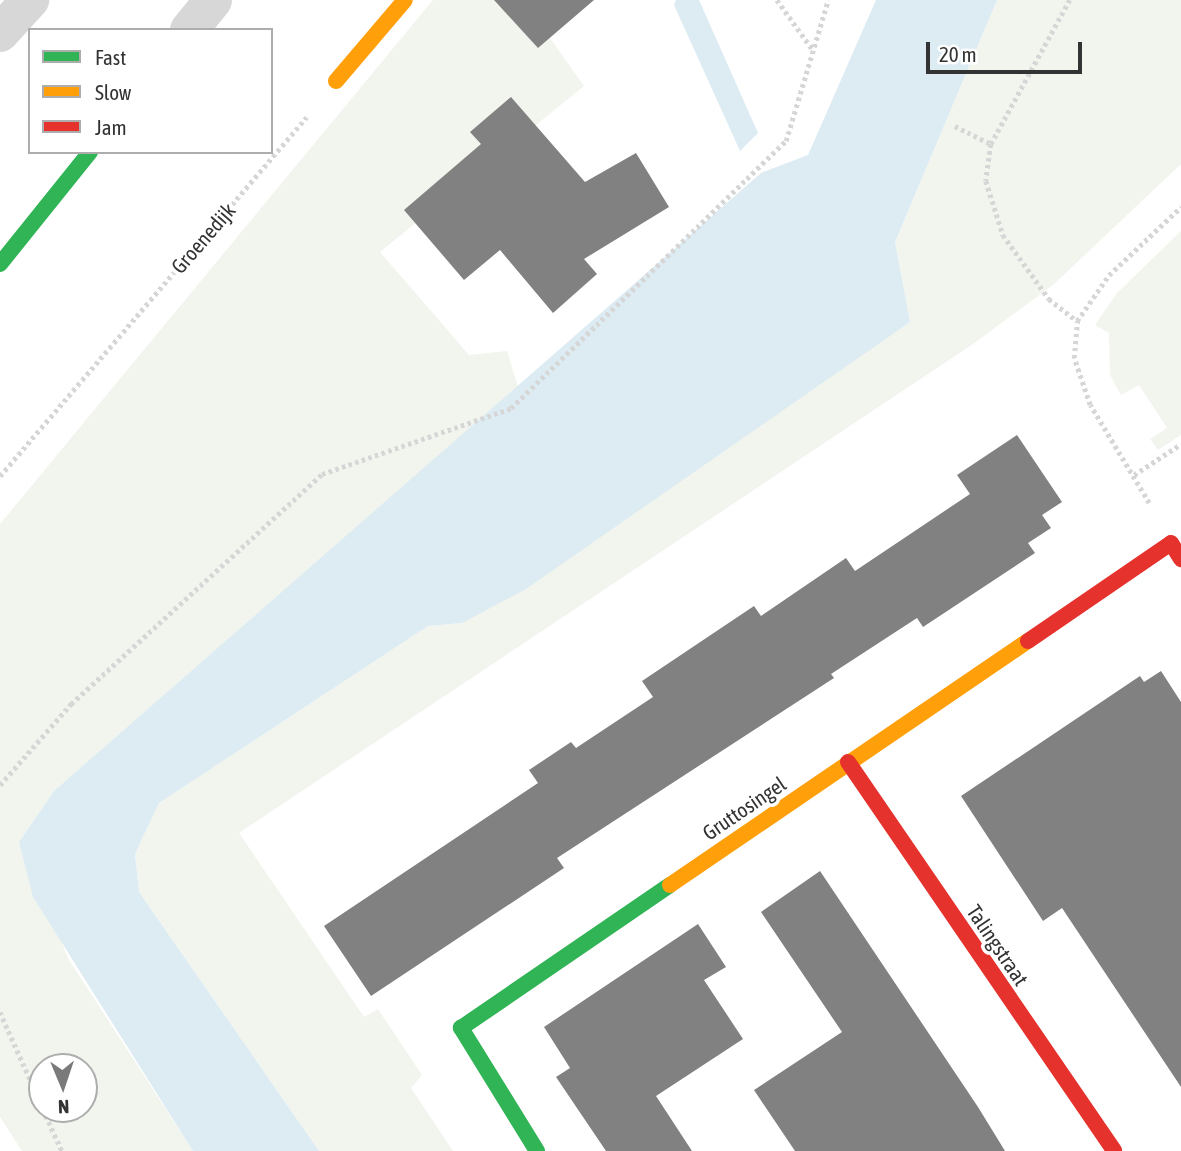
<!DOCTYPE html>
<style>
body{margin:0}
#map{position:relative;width:1181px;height:1151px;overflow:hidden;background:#fff;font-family:"Asap Condensed",sans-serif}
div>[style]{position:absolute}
.green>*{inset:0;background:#f1f5ed}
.water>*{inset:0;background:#ddebf3}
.building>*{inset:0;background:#818181}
.path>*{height:4.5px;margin-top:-2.25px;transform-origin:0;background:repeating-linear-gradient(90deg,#d6d6d6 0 3.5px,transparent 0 7px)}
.street>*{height:38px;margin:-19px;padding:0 19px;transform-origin:19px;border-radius:19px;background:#d7d7d7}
.fast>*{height:16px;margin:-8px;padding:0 8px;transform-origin:8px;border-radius:8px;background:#30b455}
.slow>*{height:16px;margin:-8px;padding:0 8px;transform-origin:8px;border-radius:8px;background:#ff9f0a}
.jam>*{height:16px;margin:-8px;padding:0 8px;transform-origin:8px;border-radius:8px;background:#e5322d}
span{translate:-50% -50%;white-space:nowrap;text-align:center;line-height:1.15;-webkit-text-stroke:7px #fff;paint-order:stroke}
.street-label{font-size:21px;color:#333}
.legend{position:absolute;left:28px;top:28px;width:245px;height:126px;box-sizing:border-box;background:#fff;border:2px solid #adadad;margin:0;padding:9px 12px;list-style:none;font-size:21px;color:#333}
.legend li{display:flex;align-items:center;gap:14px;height:35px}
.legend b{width:35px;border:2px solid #adadad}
.north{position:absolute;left:28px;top:1053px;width:70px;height:70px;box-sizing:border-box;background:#fff;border:2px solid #adadad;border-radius:50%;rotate:178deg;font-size:19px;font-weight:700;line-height:28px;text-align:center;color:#333}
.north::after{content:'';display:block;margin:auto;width:24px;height:32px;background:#7a7a7a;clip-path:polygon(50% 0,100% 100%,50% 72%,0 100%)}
.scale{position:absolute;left:926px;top:42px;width:156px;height:32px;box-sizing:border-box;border:4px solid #333;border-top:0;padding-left:9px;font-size:21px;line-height:24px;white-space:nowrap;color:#333;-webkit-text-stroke:5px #fff;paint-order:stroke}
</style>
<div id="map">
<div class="green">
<i style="clip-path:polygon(evenodd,433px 0,523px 0,584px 86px,380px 252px,469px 355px,507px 351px,518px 387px,54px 791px,19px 842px,69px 960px,193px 1151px,22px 1151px,0 1117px,0 524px,433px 0,42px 1067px,84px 1067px,84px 1109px,42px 1109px,42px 1067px)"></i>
<i style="clip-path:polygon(997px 0,1181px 0,1181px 164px,1053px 285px,973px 344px,239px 833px,364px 1017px,378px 1009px,422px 1075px,411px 1088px,453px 1151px,319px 1151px,139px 892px,135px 854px,159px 803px,428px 626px,462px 623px,910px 322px,895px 242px)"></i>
<i style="clip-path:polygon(1181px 231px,1181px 435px,1158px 450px,1150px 439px,1167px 428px,1139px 385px,1121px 395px,1110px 375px,1109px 333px,1095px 325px,1117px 293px)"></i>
</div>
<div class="water">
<i style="clip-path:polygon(676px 0,699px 0,758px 133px,740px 151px,674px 5px)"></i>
<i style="clip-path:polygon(876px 0,997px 0,895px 242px,910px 322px,526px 589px,462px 623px,428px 626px,159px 803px,135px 854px,139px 892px,319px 1151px,193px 1151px,33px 897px,19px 842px,54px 791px,761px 173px,808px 155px)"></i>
</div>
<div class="building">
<i style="clip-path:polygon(494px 0,594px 0,538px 48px)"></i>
<i style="clip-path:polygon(511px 97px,585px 182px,636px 153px,669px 207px,584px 259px,597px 274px,553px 313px,500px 250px,464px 280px,404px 210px,481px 144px,470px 132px)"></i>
<i style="clip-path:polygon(1017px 435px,1062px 502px,1042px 515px,1051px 528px,1028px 543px,1035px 553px,923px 627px,917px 618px,831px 674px,834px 678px,557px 858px,564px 868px,371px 996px,324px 926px,538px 783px,529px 770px,571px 742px,576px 748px,653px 697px,642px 681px,754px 606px,761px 616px,846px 558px,855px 571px,970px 494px,957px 475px)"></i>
<i style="clip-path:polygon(1161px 671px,1181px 702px,1181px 1087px,1062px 908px,1043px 921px,961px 796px,1140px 676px,1144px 682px)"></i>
<i style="clip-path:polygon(820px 871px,978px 1107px,1005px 1151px,795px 1151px,754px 1090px,842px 1032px,761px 912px)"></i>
<i style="clip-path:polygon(698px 924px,726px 967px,704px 980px,743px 1039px,656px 1096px,692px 1151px,606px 1151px,556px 1077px,570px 1068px,544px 1027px)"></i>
</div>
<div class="path">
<i style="left:777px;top:0;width:62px;rotate:54.2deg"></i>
<i style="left:1070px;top:0;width:164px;rotate:118.7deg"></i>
<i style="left:991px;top:144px;width:37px;rotate:98deg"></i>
<i style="left:986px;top:181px;width:57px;rotate:72.5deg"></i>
<i style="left:1003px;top:235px;width:79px;rotate:54.3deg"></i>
<i style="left:1049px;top:299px;width:36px;rotate:38deg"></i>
<i style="left:955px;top:126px;width:40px;rotate:26.6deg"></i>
<i style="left:1134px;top:475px;width:56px;rotate:-33.4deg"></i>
<i style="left:0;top:476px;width:472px;rotate:-49.5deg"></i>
<i style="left:1149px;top:503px;width:114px;rotate:-121deg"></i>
<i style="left:1090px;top:405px;width:50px;rotate:-108.8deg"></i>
<i style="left:1074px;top:358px;width:37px;rotate:-85deg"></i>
<i style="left:1077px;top:321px;width:56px;rotate:-55.2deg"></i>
<i style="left:1109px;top:275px;width:99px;rotate:-43.4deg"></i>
<i style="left:0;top:785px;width:108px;rotate:-48.8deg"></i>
<i style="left:71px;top:704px;width:340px;rotate:-42.5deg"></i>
<i style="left:322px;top:474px;width:200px;rotate:-19.2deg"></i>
<i style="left:511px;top:408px;width:383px;rotate:-44.2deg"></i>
<i style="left:786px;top:141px;width:147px;rotate:-73.4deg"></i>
<i style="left:0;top:1012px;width:103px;rotate:65.9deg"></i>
<i style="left:43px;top:1109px;width:46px;rotate:65.7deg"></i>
</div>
<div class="street">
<i style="left:189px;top:30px;width:38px;rotate:-51deg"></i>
<i style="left:0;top:33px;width:45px;rotate:-47.7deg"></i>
</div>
<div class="fast">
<i style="left:0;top:264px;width:144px;rotate:-51.2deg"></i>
<i style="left:537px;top:1151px;width:145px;rotate:-121.7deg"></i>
<i style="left:461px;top:1028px;width:253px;rotate:-34.4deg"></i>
</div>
<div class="slow">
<i style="left:336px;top:81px;width:106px;rotate:-49.6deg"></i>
<i style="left:670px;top:885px;width:433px;rotate:-34.3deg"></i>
</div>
<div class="jam">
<i style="left:1028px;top:641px;width:173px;rotate:-34.4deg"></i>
<i style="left:1171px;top:543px;width:19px;rotate:58deg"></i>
<i style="left:848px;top:762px;width:471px;rotate:55.6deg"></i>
</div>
<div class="street-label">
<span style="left:203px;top:238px;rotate:-49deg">Groenedijk</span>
<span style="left:744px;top:808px;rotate:-34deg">Gruttosingel</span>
<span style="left:998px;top:945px;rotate:56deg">Talingstraat</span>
</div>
<ul class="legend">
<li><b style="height:9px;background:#30b455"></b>Fast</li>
<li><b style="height:9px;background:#ff9f0a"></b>Slow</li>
<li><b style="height:9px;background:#e5322d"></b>Jam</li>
</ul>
<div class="north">N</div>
<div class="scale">20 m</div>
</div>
